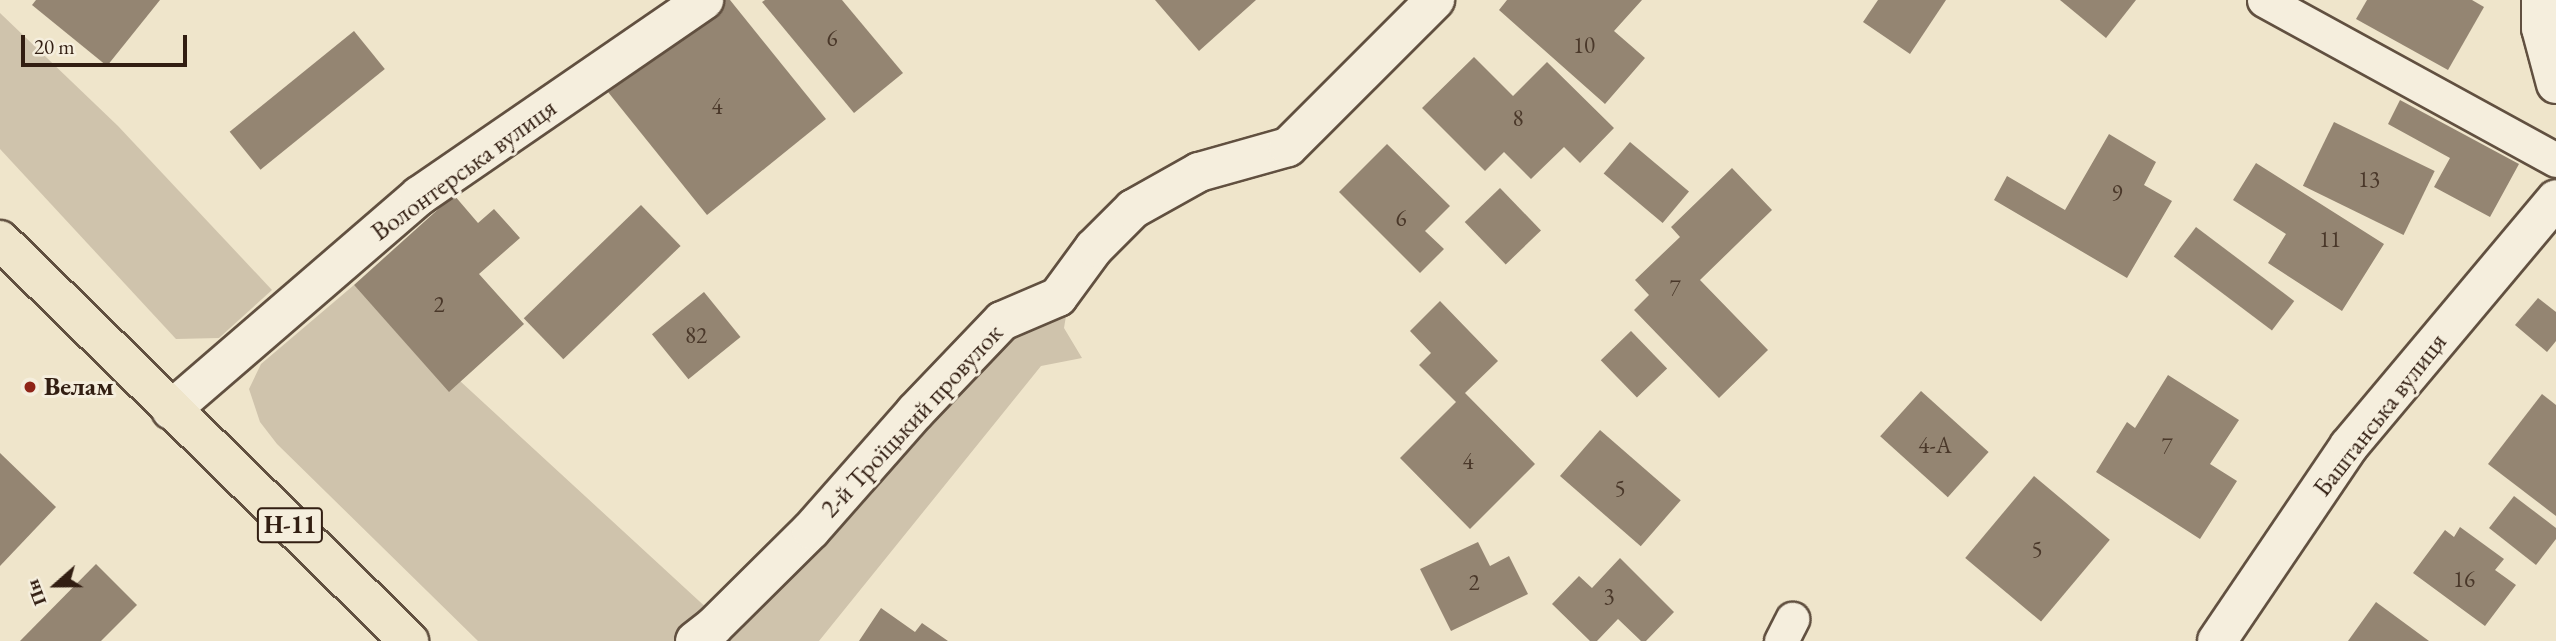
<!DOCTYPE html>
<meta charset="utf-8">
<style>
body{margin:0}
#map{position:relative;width:2556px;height:641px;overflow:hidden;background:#efe5cb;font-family:"EB Garamond",serif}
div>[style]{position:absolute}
.green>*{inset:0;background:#cfc3ac}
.building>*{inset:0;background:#948572;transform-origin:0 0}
.roads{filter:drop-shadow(2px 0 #615040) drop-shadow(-2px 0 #615040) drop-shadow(0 2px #615040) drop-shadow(0 -2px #615040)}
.service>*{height:33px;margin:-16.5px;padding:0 16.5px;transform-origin:16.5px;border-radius:16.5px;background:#f5eedd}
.minor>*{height:38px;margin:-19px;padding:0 19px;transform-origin:19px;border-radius:19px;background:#f5eedd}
.primary>*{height:38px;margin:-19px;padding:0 19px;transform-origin:19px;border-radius:19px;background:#efe5cb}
.dots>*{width:19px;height:19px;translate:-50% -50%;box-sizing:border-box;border:4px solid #f5eedd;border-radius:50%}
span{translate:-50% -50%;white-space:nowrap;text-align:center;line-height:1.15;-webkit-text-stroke:6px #f5eedd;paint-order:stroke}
.number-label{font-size:23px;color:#4a382a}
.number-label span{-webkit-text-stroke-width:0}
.shield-label span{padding:2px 5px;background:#f5eedd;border:2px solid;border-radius:5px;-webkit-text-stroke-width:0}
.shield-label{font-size:24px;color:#321e12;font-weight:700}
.street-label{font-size:26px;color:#321e12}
.poi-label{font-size:26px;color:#321e12;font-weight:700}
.left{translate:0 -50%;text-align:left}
.north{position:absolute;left:21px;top:550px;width:70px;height:70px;-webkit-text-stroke:5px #f5eedd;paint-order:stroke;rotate:249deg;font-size:19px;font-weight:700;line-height:28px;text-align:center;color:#321e12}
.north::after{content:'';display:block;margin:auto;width:24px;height:32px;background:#321e12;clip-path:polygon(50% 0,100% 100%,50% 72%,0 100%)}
.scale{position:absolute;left:21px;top:35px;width:166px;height:32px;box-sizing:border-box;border:4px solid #321e12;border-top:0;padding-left:9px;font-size:21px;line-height:24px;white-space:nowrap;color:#321e12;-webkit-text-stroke:5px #f5eedd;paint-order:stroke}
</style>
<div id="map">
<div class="green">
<i style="clip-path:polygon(0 13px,118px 126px,272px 290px,219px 338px,176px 339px,0 149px)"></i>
<i style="clip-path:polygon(354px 285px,449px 391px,460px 381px,711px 612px,675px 641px,478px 641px,277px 444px,260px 422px,249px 389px,261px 364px)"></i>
<i style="clip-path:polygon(1068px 304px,1064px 328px,1082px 358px,1041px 366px,819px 641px,717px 641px,1006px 331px)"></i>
</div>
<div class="building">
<i style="clip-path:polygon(36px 0,160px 0,107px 66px,32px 5px)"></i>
<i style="clip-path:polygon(723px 0,730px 0,826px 119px,707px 215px,608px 92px)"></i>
<i style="clip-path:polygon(765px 0,842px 0,903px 73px,854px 113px,762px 2px)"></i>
<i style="clip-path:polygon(1155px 0,1256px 0,1199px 51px)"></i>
<i style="clip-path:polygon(1507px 0,1642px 0,1614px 31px,1645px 58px,1605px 104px,1499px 10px)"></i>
<i style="clip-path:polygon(1878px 0,1946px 0,1910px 54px,1863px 22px)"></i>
<i style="clip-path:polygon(2060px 0,2136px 0,2106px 38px)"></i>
<i style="clip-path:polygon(2367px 0,2472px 0,2484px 7px,2448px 70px,2356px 19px)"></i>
<i style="left:354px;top:31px;width:49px;height:160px;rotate:51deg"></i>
<i style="clip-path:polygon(1474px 57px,1513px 96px,1547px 62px,1614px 128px,1580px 163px,1564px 147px,1531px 179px,1504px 152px,1485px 171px,1422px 108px)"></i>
<i style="clip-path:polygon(2400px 100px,2519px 164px,2490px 217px,2434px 187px,2450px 158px,2388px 124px)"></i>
<i style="left:2334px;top:122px;width:112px;height:71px;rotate:26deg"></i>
<i style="clip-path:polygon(2109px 134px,2156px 162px,2144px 185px,2172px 201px,2127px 278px,1994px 200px,2007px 176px,2065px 210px)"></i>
<i style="left:1630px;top:142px;width:77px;height:41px;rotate:40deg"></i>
<i style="clip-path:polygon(1387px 144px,1450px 206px,1425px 231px,1444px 249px,1420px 273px,1339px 192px)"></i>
<i style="clip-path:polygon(2256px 163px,2384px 244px,2342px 311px,2268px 263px,2286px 234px,2233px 200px)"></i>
<i style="clip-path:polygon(1732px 168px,1772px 210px,1700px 280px,1768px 350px,1719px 398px,1634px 310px,1649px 295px,1635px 280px,1680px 237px,1671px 227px)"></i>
<i style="left:1500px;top:188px;width:59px;height:49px;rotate:46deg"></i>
<i style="clip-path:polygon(454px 195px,478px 223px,494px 209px,520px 238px,479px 274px,524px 324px,449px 392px,354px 285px)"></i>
<i style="left:641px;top:205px;width:57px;height:163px;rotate:46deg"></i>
<i style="left:2196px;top:227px;width:123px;height:37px;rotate:37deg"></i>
<i style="left:704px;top:292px;width:58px;height:67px;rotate:51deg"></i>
<i style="clip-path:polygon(2538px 298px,2556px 312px,2556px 341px,2547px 352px,2515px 325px)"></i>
<i style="clip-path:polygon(1440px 301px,1498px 361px,1465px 393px,1535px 464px,1470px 529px,1400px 458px,1456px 402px,1419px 365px,1431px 353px,1410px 331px)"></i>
<i style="left:1631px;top:331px;width:52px;height:42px;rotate:46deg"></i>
<i style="clip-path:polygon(2168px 375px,2239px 420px,2210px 464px,2237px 481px,2200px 539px,2096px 472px,2127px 422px,2135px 428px)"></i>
<i style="left:1921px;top:391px;width:91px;height:61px;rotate:42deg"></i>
<i style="clip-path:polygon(2542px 394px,2556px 405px,2556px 516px,2488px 464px)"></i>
<i style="left:1600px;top:430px;width:107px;height:61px;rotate:41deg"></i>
<i style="clip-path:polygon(0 453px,56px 507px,0 566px)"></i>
<i style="left:2034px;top:476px;width:99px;height:107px;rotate:40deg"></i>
<i style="clip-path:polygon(2514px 496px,2556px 528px,2556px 539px,2536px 565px,2489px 528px)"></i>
<i style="clip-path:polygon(2460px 527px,2504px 559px,2495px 570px,2516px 585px,2485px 626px,2413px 573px,2445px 530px,2454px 537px)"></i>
<i style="clip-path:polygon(1478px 542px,1490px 566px,1509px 556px,1528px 594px,1451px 631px,1420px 569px)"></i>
<i style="clip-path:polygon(1620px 558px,1674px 612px,1646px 641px,1641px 641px,1618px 619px,1597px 641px,1590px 641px,1552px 604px,1579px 576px,1592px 588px)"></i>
<i style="clip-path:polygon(96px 564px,137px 605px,101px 641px,20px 641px)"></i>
<i style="clip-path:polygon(2376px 602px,2429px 641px,2348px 641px)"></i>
<i style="clip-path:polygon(881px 608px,915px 632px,922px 623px,948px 641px,859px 641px)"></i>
</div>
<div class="roads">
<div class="service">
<i style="left:2264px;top:0;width:333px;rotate:28.7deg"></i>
<i style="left:1781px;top:641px;width:25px;rotate:-63deg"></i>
</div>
<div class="minor">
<i style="left:2541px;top:0;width:28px;rotate:90deg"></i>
<i style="left:2541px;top:28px;width:58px;rotate:75deg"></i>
<i style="left:171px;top:410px;width:328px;rotate:-40.8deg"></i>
<i style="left:419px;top:196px;width:346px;rotate:-34.5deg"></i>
<i style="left:695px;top:641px;width:24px;rotate:-38deg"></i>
<i style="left:714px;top:626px;width:136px;rotate:-44.7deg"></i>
<i style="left:811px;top:530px;width:157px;rotate:-48.6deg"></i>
<i style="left:915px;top:412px;width:126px;rotate:-46.3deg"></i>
<i style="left:1002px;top:321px;width:61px;rotate:-23.2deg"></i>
<i style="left:1058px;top:297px;width:61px;rotate:-53.7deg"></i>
<i style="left:1094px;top:248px;width:55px;rotate:-45deg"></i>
<i style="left:1133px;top:209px;width:76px;rotate:-29.3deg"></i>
<i style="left:1199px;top:172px;width:92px;rotate:-15.7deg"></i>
<i style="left:1288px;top:147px;width:208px;rotate:-45deg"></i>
<i style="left:2217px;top:641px;width:235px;rotate:-55.9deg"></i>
<i style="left:2349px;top:446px;width:322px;rotate:-50deg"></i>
</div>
<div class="primary">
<i style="left:0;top:240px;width:573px;rotate:44.43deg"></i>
</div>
</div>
<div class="dots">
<i style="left:30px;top:387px;background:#8f2418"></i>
</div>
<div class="number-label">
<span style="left:832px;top:38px">6</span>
<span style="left:1584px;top:45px">10</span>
<span style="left:717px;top:106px">4</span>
<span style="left:1518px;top:118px">8</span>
<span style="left:2369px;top:179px">13</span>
<span style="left:2117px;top:193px">9</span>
<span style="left:1401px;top:218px">6</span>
<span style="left:2330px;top:239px">11</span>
<span style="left:1675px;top:288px">7</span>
<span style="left:439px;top:304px">2</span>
<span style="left:696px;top:335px">82</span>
<span style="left:1935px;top:445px">4-А</span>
<span style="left:2167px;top:446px">7</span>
<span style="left:1468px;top:461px">4</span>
<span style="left:1620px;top:488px">5</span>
<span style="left:2037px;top:549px">5</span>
<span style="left:2464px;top:579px">16</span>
<span style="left:1474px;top:582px">2</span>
<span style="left:1609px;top:596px">3</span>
</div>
<div class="shield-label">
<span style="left:290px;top:525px">Н-11</span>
</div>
<div class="street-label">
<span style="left:464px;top:170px;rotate:-36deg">Волонтерська вулиця</span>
<span style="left:2380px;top:415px;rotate:-52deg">Баштанська вулиця</span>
<span style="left:912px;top:421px;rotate:-47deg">2-й Троїцький провулок</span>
</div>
<div class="poi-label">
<span class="left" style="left:44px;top:387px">Велам</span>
</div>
<div class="north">Пн</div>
<div class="scale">20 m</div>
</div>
